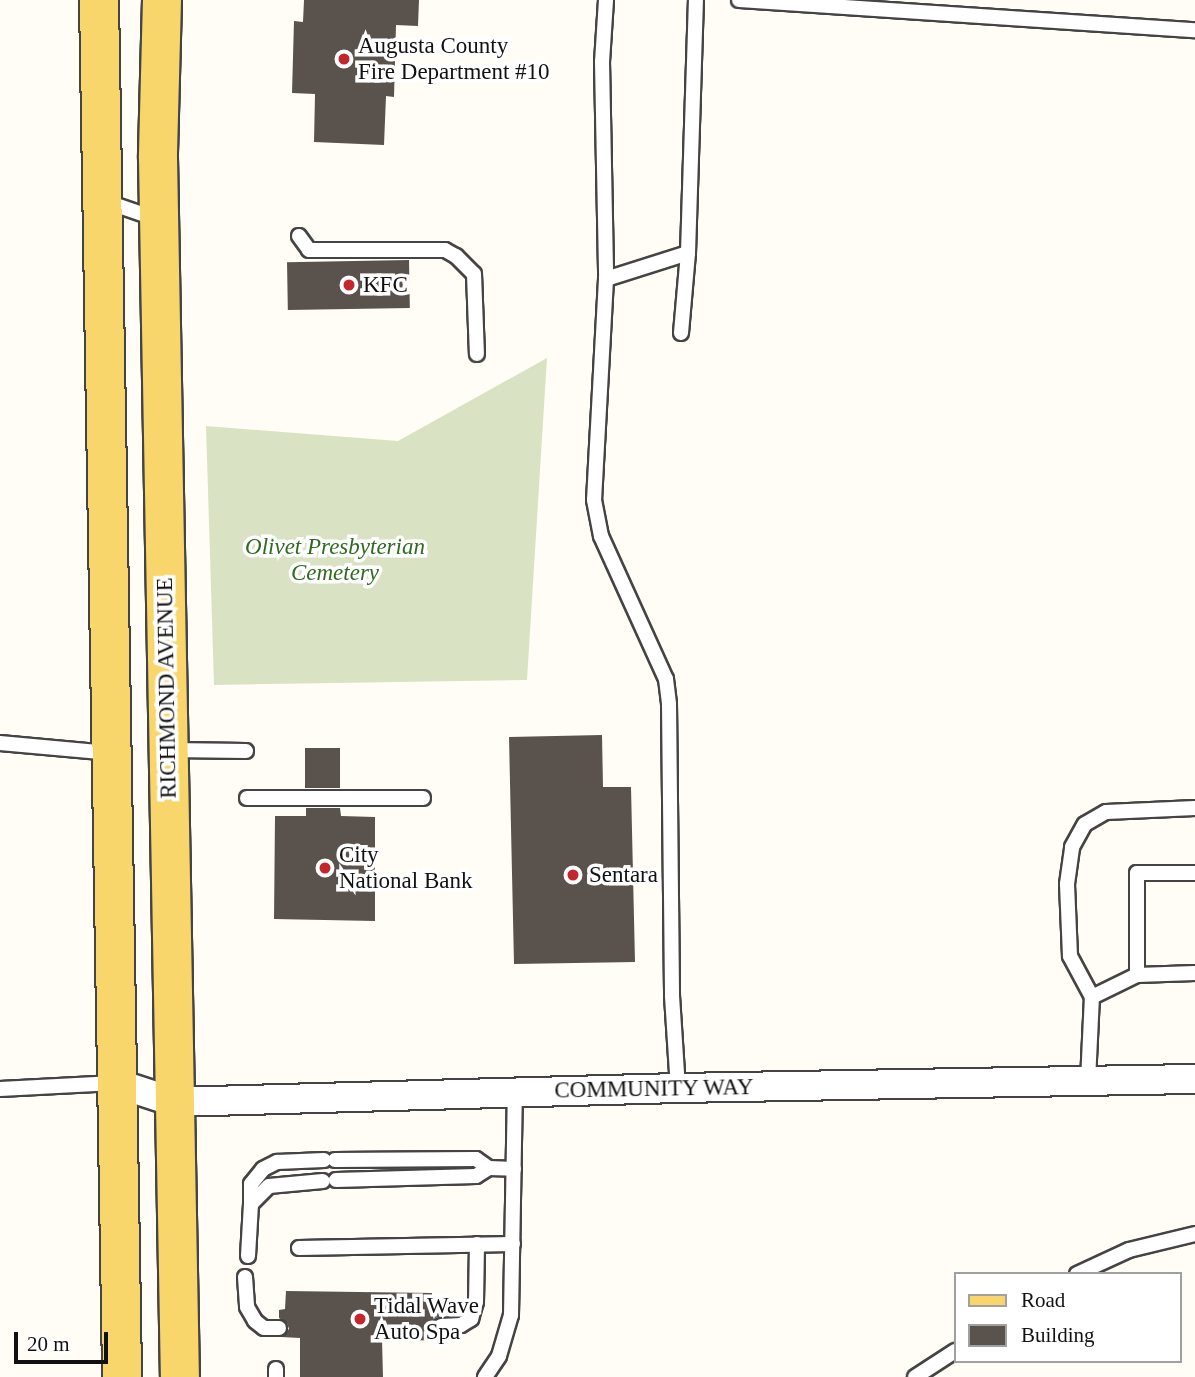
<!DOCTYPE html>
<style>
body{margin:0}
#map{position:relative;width:1195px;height:1377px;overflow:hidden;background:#fffdf5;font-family:Georgia,serif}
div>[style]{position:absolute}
.cemetery>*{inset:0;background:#d9e3c4}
.building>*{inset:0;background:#5a524d;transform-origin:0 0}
.roads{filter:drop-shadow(2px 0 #444) drop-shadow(-2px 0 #444) drop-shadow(0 2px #444) drop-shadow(0 -2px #444)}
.lane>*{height:14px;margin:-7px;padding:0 7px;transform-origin:7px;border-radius:7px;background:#fff}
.street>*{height:28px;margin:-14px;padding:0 14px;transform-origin:14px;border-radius:14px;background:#fff}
.primary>*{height:38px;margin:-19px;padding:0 19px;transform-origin:19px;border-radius:19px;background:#f9d66b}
.dots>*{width:19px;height:19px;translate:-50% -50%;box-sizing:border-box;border:4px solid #fff;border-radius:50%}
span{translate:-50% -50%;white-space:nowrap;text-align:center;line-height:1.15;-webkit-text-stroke:7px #fff;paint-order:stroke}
.poi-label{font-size:23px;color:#111}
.left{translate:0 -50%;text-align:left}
.park-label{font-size:23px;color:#2f6b1f;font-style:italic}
.street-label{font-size:23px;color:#111}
.legend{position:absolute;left:954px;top:1272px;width:228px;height:91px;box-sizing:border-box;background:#fff;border:2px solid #a0a0a0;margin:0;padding:9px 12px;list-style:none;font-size:21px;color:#111}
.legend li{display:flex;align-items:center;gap:14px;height:35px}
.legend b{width:35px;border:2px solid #a0a0a0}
.scale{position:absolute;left:14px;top:1332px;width:94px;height:32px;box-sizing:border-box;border:4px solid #111;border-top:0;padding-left:9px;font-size:21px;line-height:24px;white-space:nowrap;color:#111;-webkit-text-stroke:5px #fff;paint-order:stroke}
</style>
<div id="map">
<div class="cemetery">
<i style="clip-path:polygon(547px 358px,527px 680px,214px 685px,206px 426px,398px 441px)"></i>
</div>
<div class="building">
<i style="clip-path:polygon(304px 0,419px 0,418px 26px,396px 25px,394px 97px,386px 96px,384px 145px,314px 142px,315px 94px,292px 93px,294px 21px,303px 22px)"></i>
<i style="left:409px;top:260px;width:48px;height:122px;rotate:89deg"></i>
<i style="clip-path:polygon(602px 735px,603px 787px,631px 787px,635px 962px,514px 964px,509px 737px)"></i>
<i style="left:305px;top:748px;width:35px;height:40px"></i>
<i style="clip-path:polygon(306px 808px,340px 808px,341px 816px,375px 817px,375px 921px,274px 919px,275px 816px,306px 816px)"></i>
<i style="clip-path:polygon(286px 1291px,432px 1293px,433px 1311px,442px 1311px,442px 1316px,435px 1318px,432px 1327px,441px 1336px,441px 1341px,382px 1339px,383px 1377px,300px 1377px,300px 1338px,281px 1337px,289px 1329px,287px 1323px,279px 1318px,279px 1310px,285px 1309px)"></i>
</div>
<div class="roads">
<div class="lane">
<i style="left:606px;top:0;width:62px;rotate:93.7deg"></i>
<i style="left:602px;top:62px;width:217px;rotate:88.9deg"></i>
<i style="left:606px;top:279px;width:221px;rotate:93.1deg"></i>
<i style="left:594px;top:500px;width:37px;rotate:79deg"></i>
<i style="left:601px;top:536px;width:157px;rotate:65.6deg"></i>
<i style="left:666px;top:679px;width:25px;rotate:83deg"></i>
<i style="left:669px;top:704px;width:292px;rotate:89.4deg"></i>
<i style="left:672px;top:996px;width:92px;rotate:86.3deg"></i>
<i style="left:739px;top:0;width:457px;rotate:3.8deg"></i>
<i style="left:104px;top:201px;width:56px;rotate:18.8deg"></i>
<i style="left:299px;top:236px;width:17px;rotate:54deg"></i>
<i style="left:309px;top:250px;width:136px"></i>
<i style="left:445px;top:250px;width:13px;rotate:29deg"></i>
<i style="left:456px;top:256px;width:25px;rotate:45deg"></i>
<i style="left:474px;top:274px;width:80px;rotate:87.9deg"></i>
<i style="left:606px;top:279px;width:86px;rotate:-17.6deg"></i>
<i style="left:681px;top:333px;width:80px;rotate:-85deg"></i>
<i style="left:688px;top:253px;width:253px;rotate:-88.2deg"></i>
<i style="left:0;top:743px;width:109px;rotate:5.2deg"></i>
<i style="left:171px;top:750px;width:75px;rotate:0.8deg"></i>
<i style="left:247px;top:798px;width:176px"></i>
<i style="left:1137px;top:975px;width:102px;rotate:-90deg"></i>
<i style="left:1137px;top:873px;width:58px"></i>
<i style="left:1092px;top:997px;width:47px;rotate:-118.2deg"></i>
<i style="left:1070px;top:956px;width:72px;rotate:-92.4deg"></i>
<i style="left:1067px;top:884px;width:37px;rotate:-82deg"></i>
<i style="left:1072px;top:847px;width:26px;rotate:-61deg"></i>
<i style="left:1085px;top:824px;width:24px;rotate:-30deg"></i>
<i style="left:1106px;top:812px;width:89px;rotate:-2.6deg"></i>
<i style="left:1088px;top:1081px;width:84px;rotate:-87.3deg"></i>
<i style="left:1092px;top:997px;width:50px;rotate:-26.1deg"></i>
<i style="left:1137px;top:975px;width:58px;rotate:-2deg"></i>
<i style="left:0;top:1089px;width:115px;rotate:-3deg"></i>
<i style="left:335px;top:1160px;width:141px;rotate:-0.4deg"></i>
<i style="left:476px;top:1159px;width:16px;rotate:35deg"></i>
<i style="left:489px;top:1168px;width:25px;rotate:2deg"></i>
<i style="left:336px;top:1180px;width:140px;rotate:-1.6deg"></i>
<i style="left:476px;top:1176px;width:15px;rotate:-32deg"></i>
<i style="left:251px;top:1204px;width:20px;rotate:-90deg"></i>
<i style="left:251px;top:1184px;width:19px;rotate:-51deg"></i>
<i style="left:263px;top:1169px;width:16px;rotate:-27deg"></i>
<i style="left:277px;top:1162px;width:47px;rotate:-2.4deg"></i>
<i style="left:299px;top:1248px;width:214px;rotate:-1.1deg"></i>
<i style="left:248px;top:1256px;width:52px;rotate:-86.7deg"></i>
<i style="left:251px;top:1204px;width:25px;rotate:-45deg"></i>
<i style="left:269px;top:1186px;width:54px;rotate:-5.3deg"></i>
<i style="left:1077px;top:1274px;width:57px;rotate:-24.8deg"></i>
<i style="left:1129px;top:1250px;width:68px;rotate:-13.6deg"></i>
<i style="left:245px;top:1277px;width:30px;rotate:86deg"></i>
<i style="left:247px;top:1307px;width:16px;rotate:60deg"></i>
<i style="left:255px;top:1321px;width:11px;rotate:38deg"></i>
<i style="left:264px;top:1328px;width:15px"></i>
<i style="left:441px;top:1326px;width:20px;rotate:-3deg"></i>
<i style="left:461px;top:1325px;width:12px;rotate:-31deg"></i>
<i style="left:471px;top:1319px;width:18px;rotate:-74deg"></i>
<i style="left:476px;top:1302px;width:58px;rotate:-89deg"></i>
<i style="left:276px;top:1369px;width:8px;rotate:90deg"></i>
<i style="left:485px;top:1377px;width:25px;rotate:-56deg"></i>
<i style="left:499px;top:1356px;width:43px;rotate:-73.7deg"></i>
<i style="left:511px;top:1315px;width:223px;rotate:-89deg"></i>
<i style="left:915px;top:1377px;width:48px;rotate:-33deg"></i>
</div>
<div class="street">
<i style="left:116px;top:1083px;width:61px;rotate:18.1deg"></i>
<i style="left:174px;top:1102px;width:504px;rotate:-1.59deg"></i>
<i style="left:678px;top:1088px;width:517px;rotate:-1deg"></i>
</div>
<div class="primary">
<i style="left:99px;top:0;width:1377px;rotate:89.04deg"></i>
<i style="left:162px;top:0;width:158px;rotate:91.5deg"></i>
<i style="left:158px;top:158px;width:1219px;rotate:88.97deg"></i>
</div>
</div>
<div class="dots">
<i style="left:344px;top:59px;background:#c4262e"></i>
<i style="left:349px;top:285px;background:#c4262e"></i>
<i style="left:325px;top:868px;background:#c4262e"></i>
<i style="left:573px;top:875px;background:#c4262e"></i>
<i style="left:360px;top:1319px;background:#c4262e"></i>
</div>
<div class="poi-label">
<span class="left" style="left:358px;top:59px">Augusta County<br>Fire Department #10</span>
<span class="left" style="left:363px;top:285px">KFC</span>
<span class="left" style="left:339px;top:868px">City<br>National Bank</span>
<span class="left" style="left:589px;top:875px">Sentara</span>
<span class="left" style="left:374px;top:1319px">Tidal Wave<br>Auto Spa</span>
</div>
<div class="park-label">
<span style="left:335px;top:560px">Olivet Presbyterian<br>Cemetery</span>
</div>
<div class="street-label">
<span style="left:167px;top:688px;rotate:-91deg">RICHMOND AVENUE</span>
<span style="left:654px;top:1089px;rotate:-1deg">COMMUNITY WAY</span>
</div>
<ul class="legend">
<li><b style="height:9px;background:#f9d66b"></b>Road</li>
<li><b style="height:19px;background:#5a524d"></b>Building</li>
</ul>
<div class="scale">20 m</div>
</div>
